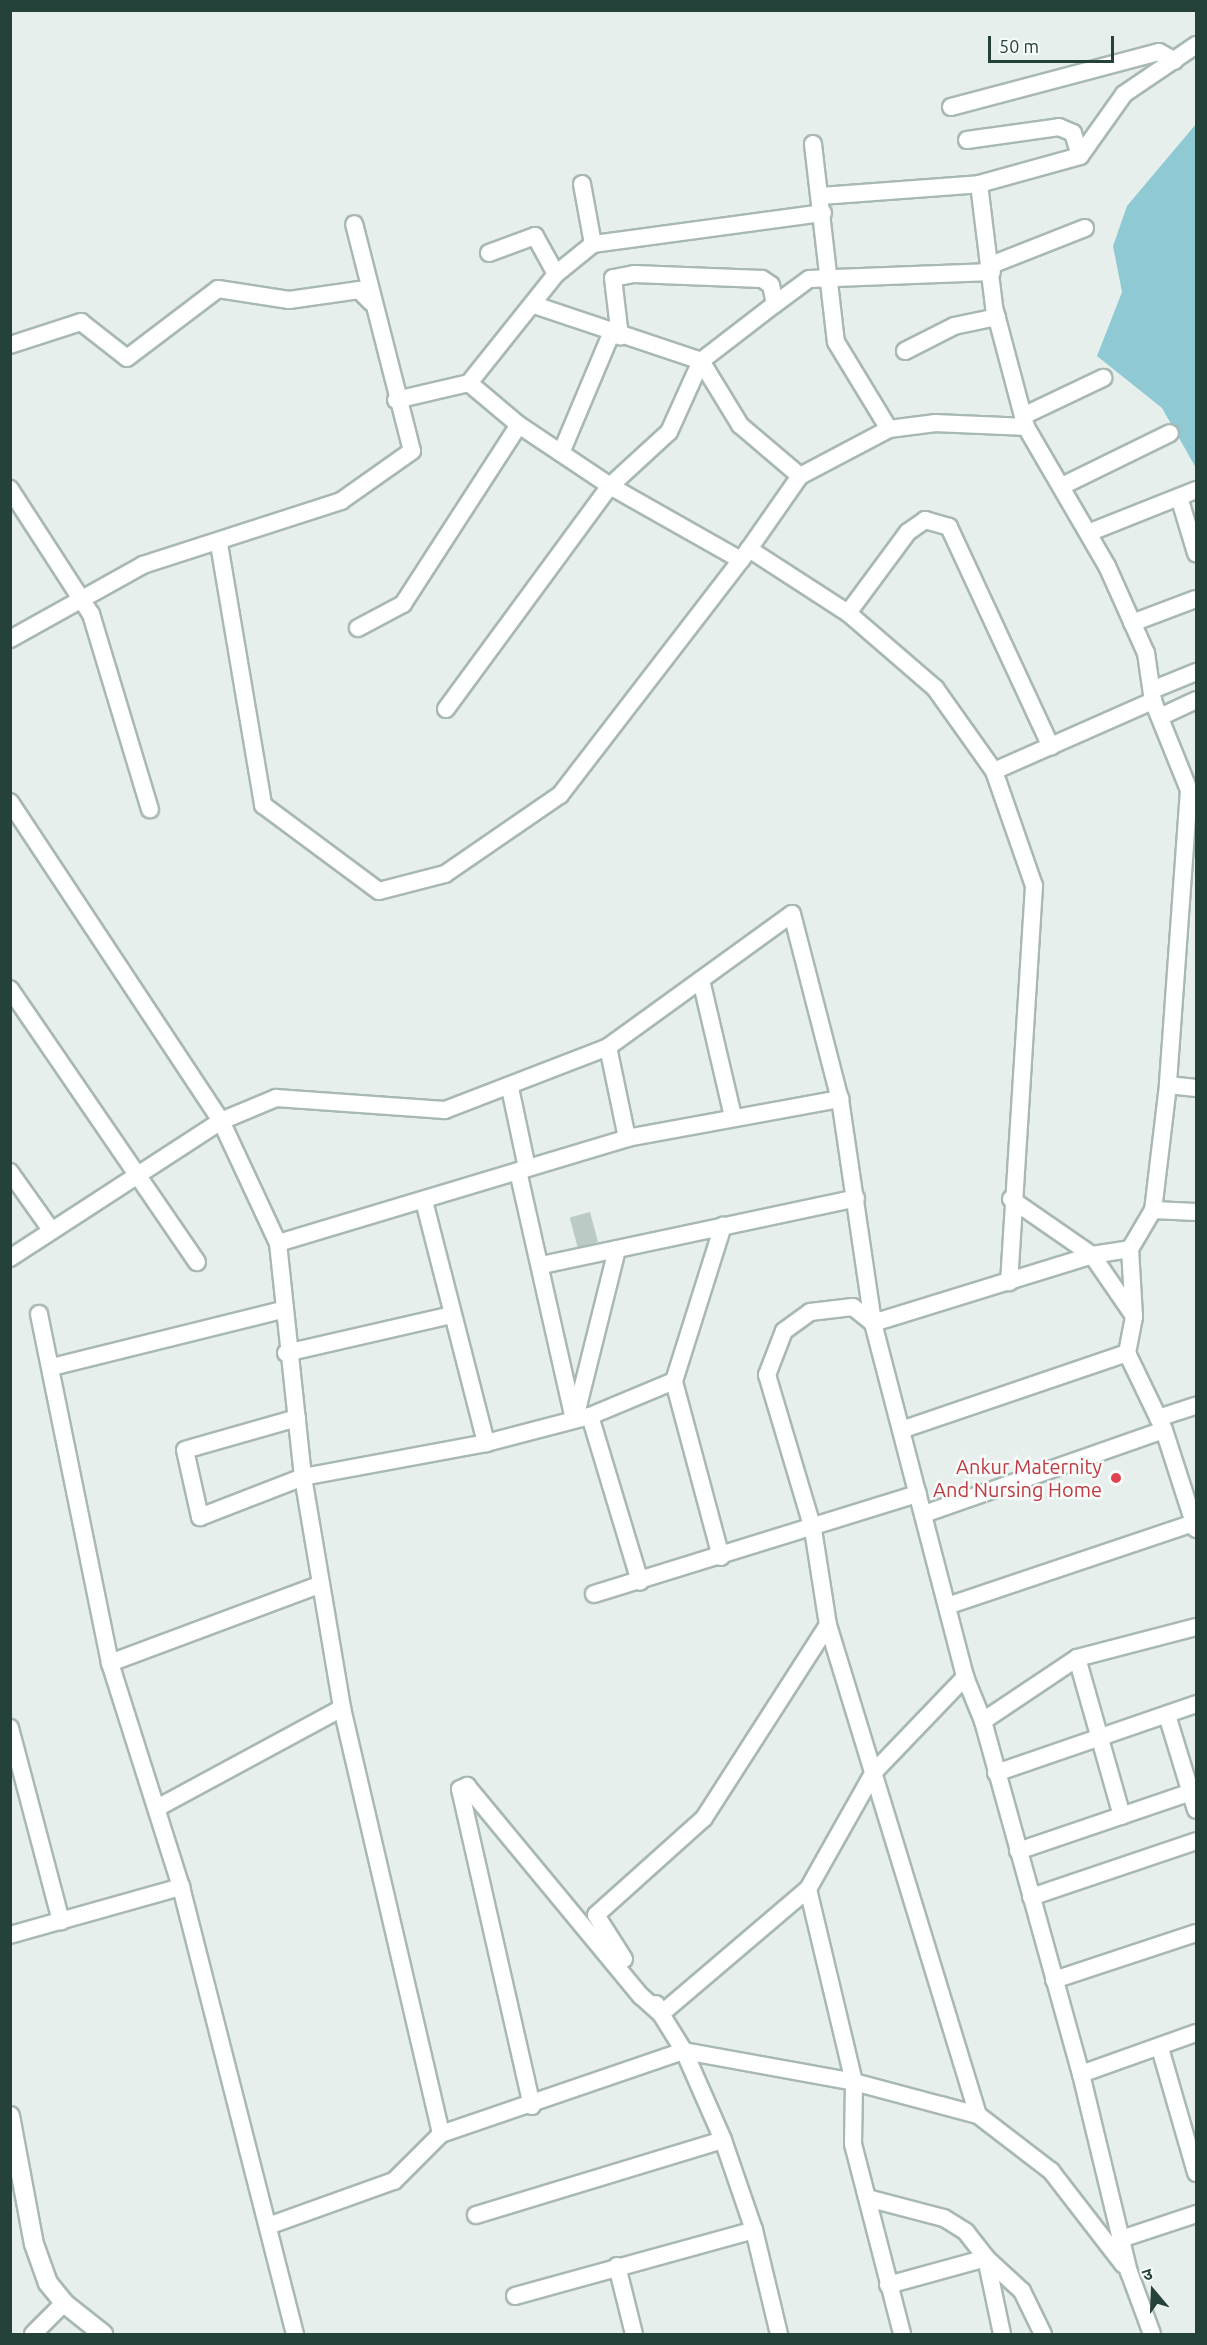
<!DOCTYPE html>
<meta charset="utf-8">
<style>
body{margin:0}
#map{position:relative;width:1207px;height:2345px;overflow:hidden;background:#e6efeb;font-family:Ubuntu,"Noto Sans Devanagari",sans-serif}
div>[style]{position:absolute}
.water>*{inset:0;background:#8ec9d4}
.building>*{inset:0;background:#bbcac4;transform-origin:0 0}
.roads{filter:drop-shadow(2px 0 #a8b8b2) drop-shadow(-2px 0 #a8b8b2) drop-shadow(0 2px #a8b8b2) drop-shadow(0 -2px #a8b8b2)}
.street>*{height:16px;margin:-8px;padding:0 8px;transform-origin:8px;border-radius:8px;background:#fff}
.secondary>*{height:18px;margin:-9px;padding:0 9px;transform-origin:9px;border-radius:9px;background:#fff}
.dots>*{width:16px;height:16px;translate:-50% -50%;box-sizing:border-box;border:3px solid #f7fbf9;border-radius:50%}
span{translate:-50% -50%;white-space:nowrap;text-align:center;line-height:1.15;-webkit-text-stroke:5px #f7fbf9;paint-order:stroke}
.health-label{font-size:20px;color:#be3a42}
.right{translate:-100% -50%;text-align:right}
.frame{position:absolute;inset:0;border:12px solid #24423a;pointer-events:none}
.north{position:absolute;left:1123px;top:2261px;width:60px;height:60px;-webkit-text-stroke:4px #f7fbf9;paint-order:stroke;rotate:341deg;font-size:16px;font-weight:700;line-height:24px;text-align:center;color:#24423a}
.north::after{content:'';display:block;margin:auto;width:21px;height:27px;background:#24423a;clip-path:polygon(50% 0,100% 100%,50% 72%,0 100%)}
.scale{position:absolute;left:988px;top:36px;width:126px;height:27px;box-sizing:border-box;border:3px solid #24423a;border-top:0;padding-left:8px;font-size:18px;line-height:21px;white-space:nowrap;color:#24423a;-webkit-text-stroke:4px #f7fbf9;paint-order:stroke}
</style>
<div id="map">
<div class="water">
<i style="clip-path:polygon(1196px 124px,1196px 468px,1162px 408px,1097px 356px,1122px 292px,1113px 246px,1127px 206px)"></i>
</div>
<div class="building">
<i style="left:590px;top:1212px;width:31px;height:21px;rotate:75deg"></i>
</div>
<div class="roads">
<div class="street">
<i style="left:951px;top:107px;width:215px;rotate:-14.8deg"></i>
<i style="left:1159px;top:52px;width:18px;rotate:29deg"></i>
<i style="left:967px;top:140px;width:93px;rotate:-8deg"></i>
<i style="left:1059px;top:127px;width:15px;rotate:23deg"></i>
<i style="left:1073px;top:133px;width:24px;rotate:73deg"></i>
<i style="left:813px;top:144px;width:199px;rotate:83.4deg"></i>
<i style="left:836px;top:342px;width:102px;rotate:58.7deg"></i>
<i style="left:582px;top:184px;width:61px;rotate:79.6deg"></i>
<i style="left:979px;top:184px;width:124px;rotate:83deg"></i>
<i style="left:994px;top:307px;width:124px;rotate:75.1deg"></i>
<i style="left:1026px;top:427px;width:161px;rotate:59.8deg"></i>
<i style="left:1107px;top:566px;width:95px;rotate:65.9deg"></i>
<i style="left:1146px;top:653px;width:49px;rotate:81.7deg"></i>
<i style="left:1153px;top:701px;width:96px;rotate:68deg"></i>
<i style="left:1189px;top:790px;width:296px;rotate:94.1deg"></i>
<i style="left:1168px;top:1085px;width:126px;rotate:96.8deg"></i>
<i style="left:1153px;top:1210px;width:45px;rotate:120.5deg"></i>
<i style="left:1130px;top:1249px;width:68px;rotate:86.6deg"></i>
<i style="left:1134px;top:1317px;width:37px;rotate:101deg"></i>
<i style="left:1127px;top:1353px;width:85px;rotate:64.3deg"></i>
<i style="left:1164px;top:1430px;width:104px;rotate:72.1deg"></i>
<i style="left:821px;top:196px;width:158px;rotate:-4.3deg"></i>
<i style="left:979px;top:184px;width:105px;rotate:-15.5deg"></i>
<i style="left:1080px;top:156px;width:76px;rotate:-54.6deg"></i>
<i style="left:1124px;top:94px;width:87px;rotate:-34.2deg"></i>
<i style="left:489px;top:253px;width:49px;rotate:-20.3deg"></i>
<i style="left:535px;top:236px;width:43px;rotate:61.1deg"></i>
<i style="left:991px;top:265px;width:101px;rotate:-21.5deg"></i>
<i style="left:775px;top:304px;width:42px;rotate:-36.3deg"></i>
<i style="left:809px;top:279px;width:183px;rotate:-2.2deg"></i>
<i style="left:534px;top:305px;width:176px;rotate:18.5deg"></i>
<i style="left:701px;top:361px;width:75px;rotate:58.6deg"></i>
<i style="left:740px;top:425px;width:79px;rotate:40.4deg"></i>
<i style="left:10px;top:345px;width:75px;rotate:-17.9deg"></i>
<i style="left:81px;top:322px;width:58px;rotate:38deg"></i>
<i style="left:127px;top:358px;width:114px;rotate:-37.2deg"></i>
<i style="left:218px;top:289px;width:72px;rotate:8.8deg"></i>
<i style="left:289px;top:300px;width:71px;rotate:-8.1deg"></i>
<i style="left:359px;top:290px;width:18px;rotate:45deg"></i>
<i style="left:905px;top:351px;width:55px;rotate:-27deg"></i>
<i style="left:954px;top:326px;width:44px;rotate:-11.8deg"></i>
<i style="left:469px;top:383px;width:65px;rotate:40deg"></i>
<i style="left:519px;top:425px;width:110px;rotate:33.8deg"></i>
<i style="left:610px;top:486px;width:150px;rotate:29.5deg"></i>
<i style="left:741px;top:560px;width:14px;rotate:-54deg"></i>
<i style="left:749px;top:549px;width:118px;rotate:32.9deg"></i>
<i style="left:848px;top:613px;width:115px;rotate:40.8deg"></i>
<i style="left:935px;top:688px;width:102px;rotate:54.6deg"></i>
<i style="left:994px;top:771px;width:122px;rotate:70.8deg"></i>
<i style="left:1034px;top:886px;width:397px;rotate:93.6deg"></i>
<i style="left:396px;top:400px;width:75px;rotate:-13.1deg"></i>
<i style="left:469px;top:383px;width:139px;rotate:-51.4deg"></i>
<i style="left:556px;top:274px;width:48px;rotate:-39deg"></i>
<i style="left:593px;top:244px;width:232px;rotate:-7.7deg"></i>
<i style="left:1023px;top:416px;width:89px;rotate:-25.4deg"></i>
<i style="left:561px;top:453px;width:129px;rotate:-67.2deg"></i>
<i style="left:1062px;top:486px;width:120px;rotate:-26.1deg"></i>
<i style="left:10px;top:489px;width:149px;rotate:57.1deg"></i>
<i style="left:91px;top:614px;width:204px;rotate:73.2deg"></i>
<i style="left:1179px;top:497px;width:59px;rotate:73.1deg"></i>
<i style="left:1088px;top:533px;width:116px;rotate:-21.7deg"></i>
<i style="left:219px;top:544px;width:265px;rotate:80.4deg"></i>
<i style="left:263px;top:805px;width:144px;rotate:36.6deg"></i>
<i style="left:379px;top:891px;width:68px;rotate:-14.4deg"></i>
<i style="left:445px;top:874px;width:140px;rotate:-34.5deg"></i>
<i style="left:560px;top:795px;width:297px;rotate:-52.4deg"></i>
<i style="left:749px;top:549px;width:89px;rotate:-55.1deg"></i>
<i style="left:800px;top:476px;width:101px;rotate:-27.8deg"></i>
<i style="left:889px;top:429px;width:47px;rotate:-7.3deg"></i>
<i style="left:936px;top:423px;width:90px;rotate:2.5deg"></i>
<i style="left:848px;top:613px;width:101px;rotate:-53.5deg"></i>
<i style="left:908px;top:532px;width:21px;rotate:-35deg"></i>
<i style="left:925px;top:520px;width:25px;rotate:16deg"></i>
<i style="left:949px;top:527px;width:242px;rotate:65.1deg"></i>
<i style="left:1132px;top:623px;width:68px;rotate:-20.6deg"></i>
<i style="left:358px;top:628px;width:51px;rotate:-28.1deg"></i>
<i style="left:403px;top:604px;width:213px;rotate:-57.1deg"></i>
<i style="left:10px;top:639px;width:152px;rotate:-29.1deg"></i>
<i style="left:143px;top:565px;width:208px;rotate:-17.9deg"></i>
<i style="left:341px;top:501px;width:87px;rotate:-35.2deg"></i>
<i style="left:412px;top:451px;width:234px;rotate:-104.3deg"></i>
<i style="left:1152px;top:690px;width:48px;rotate:-22.2deg"></i>
<i style="left:446px;top:709px;width:277px;rotate:-53.7deg"></i>
<i style="left:610px;top:486px;width:80px;rotate:-42.5deg"></i>
<i style="left:669px;top:432px;width:78px;rotate:-65.7deg"></i>
<i style="left:701px;top:361px;width:93px;rotate:-37.6deg"></i>
<i style="left:775px;top:304px;width:19px;rotate:-102deg"></i>
<i style="left:771px;top:285px;width:11px;rotate:-146deg"></i>
<i style="left:762px;top:279px;width:128px;rotate:-177.8deg"></i>
<i style="left:634px;top:274px;width:21px;rotate:169deg"></i>
<i style="left:613px;top:278px;width:59px;rotate:83.2deg"></i>
<i style="left:1160px;top:717px;width:40px;rotate:-25deg"></i>
<i style="left:994px;top:771px;width:174px;rotate:-23.8deg"></i>
<i style="left:10px;top:802px;width:382px;rotate:56.5deg"></i>
<i style="left:221px;top:1121px;width:135px;rotate:65deg"></i>
<i style="left:278px;top:1243px;width:235px;rotate:83.9deg"></i>
<i style="left:303px;top:1477px;width:234px;rotate:80.4deg"></i>
<i style="left:342px;top:1708px;width:437px;rotate:76.9deg"></i>
<i style="left:441px;top:2134px;width:257px;rotate:-18.9deg"></i>
<i style="left:684px;top:2051px;width:173px;rotate:10.3deg"></i>
<i style="left:854px;top:2082px;width:128px;rotate:14.9deg"></i>
<i style="left:978px;top:2115px;width:92px;rotate:37.5deg"></i>
<i style="left:1051px;top:2171px;width:118px;rotate:52.3deg"></i>
<i style="left:701px;top:980px;width:140px;rotate:76.8deg"></i>
<i style="left:10px;top:989px;width:331px;rotate:55.6deg"></i>
<i style="left:608px;top:1047px;width:93px;rotate:78.2deg"></i>
<i style="left:1168px;top:1085px;width:28px;rotate:6deg"></i>
<i style="left:510px;top:1088px;width:82px;rotate:78deg"></i>
<i style="left:518px;top:1171px;width:255px;rotate:77.3deg"></i>
<i style="left:10px;top:1172px;width:71px;rotate:54.7deg"></i>
<i style="left:1011px;top:1199px;width:98px;rotate:34.7deg"></i>
<i style="left:1092px;top:1255px;width:74px;rotate:55.5deg"></i>
<i style="left:424px;top:1201px;width:250px;rotate:75.6deg"></i>
<i style="left:1153px;top:1210px;width:43px;rotate:2.7deg"></i>
<i style="left:278px;top:1243px;width:364px;rotate:-16.7deg"></i>
<i style="left:627px;top:1138px;width:217px;rotate:-10.4deg"></i>
<i style="left:10px;top:1258px;width:252px;rotate:-33deg"></i>
<i style="left:221px;top:1121px;width:60px;rotate:-22.7deg"></i>
<i style="left:276px;top:1098px;width:169px;rotate:4.1deg"></i>
<i style="left:445px;top:1110px;width:175px;rotate:-21.1deg"></i>
<i style="left:608px;top:1047px;width:227px;rotate:-35.9deg"></i>
<i style="left:792px;top:914px;width:191px;rotate:75.5deg"></i>
<i style="left:840px;top:1099px;width:226px;rotate:81.6deg"></i>
<i style="left:873px;top:1323px;width:366px;rotate:75.4deg"></i>
<i style="left:965px;top:1677px;width:48px;rotate:67.8deg"></i>
<i style="left:983px;top:1721px;width:366px;rotate:74.5deg"></i>
<i style="left:1081px;top:2074px;width:204px;rotate:76.4deg"></i>
<i style="left:1129px;top:2272px;width:66px;rotate:69.6deg"></i>
<i style="left:542px;top:1265px;width:321px;rotate:-12deg"></i>
<i style="left:39px;top:1314px;width:356px;rotate:78.5deg"></i>
<i style="left:110px;top:1663px;width:235px;rotate:72.4deg"></i>
<i style="left:181px;top:1887px;width:461px;rotate:75.7deg"></i>
<i style="left:286px;top:1353px;width:170px;rotate:-12.9deg"></i>
<i style="left:52px;top:1367px;width:238px;rotate:-13.9deg"></i>
<i style="left:576px;top:1414px;width:170px;rotate:-76deg"></i>
<i style="left:590px;top:1416px;width:173px;rotate:73.2deg"></i>
<i style="left:297px;top:1418px;width:116px;rotate:164.1deg"></i>
<i style="left:185px;top:1450px;width:69px;rotate:77.4deg"></i>
<i style="left:200px;top:1517px;width:110px;rotate:-21.2deg"></i>
<i style="left:303px;top:1477px;width:186px;rotate:-10.5deg"></i>
<i style="left:486px;top:1443px;width:107px;rotate:-14.6deg"></i>
<i style="left:590px;top:1416px;width:91px;rotate:-22.6deg"></i>
<i style="left:1158px;top:1418px;width:40px;rotate:-18deg"></i>
<i style="left:904px;top:1429px;width:236px;rotate:-18.8deg"></i>
<i style="left:924px;top:1514px;width:254px;rotate:-19.3deg"></i>
<i style="left:721px;top:1557px;width:182px;rotate:-105deg"></i>
<i style="left:674px;top:1381px;width:163px;rotate:-72.5deg"></i>
<i style="left:594px;top:1594px;width:339px;rotate:-17.2deg"></i>
<i style="left:950px;top:1605px;width:257px;rotate:-18.6deg"></i>
<i style="left:1077px;top:1658px;width:164px;rotate:74.1deg"></i>
<i style="left:110px;top:1663px;width:225px;rotate:-20.5deg"></i>
<i style="left:1167px;top:1715px;width:99px;rotate:73deg"></i>
<i style="left:983px;top:1721px;width:113px;rotate:-33.8deg"></i>
<i style="left:1077px;top:1658px;width:123px;rotate:-14.6deg"></i>
<i style="left:10px;top:1728px;width:200px;rotate:75.2deg"></i>
<i style="left:996px;top:1773px;width:212px;rotate:-19deg"></i>
<i style="left:159px;top:1807px;width:208px;rotate:-28.4deg"></i>
<i style="left:1018px;top:1851px;width:183px;rotate:-18.8deg"></i>
<i style="left:808px;top:1889px;width:198px;rotate:76.6deg"></i>
<i style="left:854px;top:2082px;width:62px;rotate:90.9deg"></i>
<i style="left:853px;top:2144px;width:196px;rotate:75.5deg"></i>
<i style="left:1031px;top:1897px;width:174px;rotate:-18.7deg"></i>
<i style="left:10px;top:1935px;width:178px;rotate:-15.7deg"></i>
<i style="left:624px;top:1959px;width:52px;rotate:-122.5deg"></i>
<i style="left:596px;top:1915px;width:145px;rotate:-41.9deg"></i>
<i style="left:704px;top:1818px;width:229px;rotate:-57.3deg"></i>
<i style="left:1054px;top:1980px;width:150px;rotate:-18.3deg"></i>
<i style="left:656px;top:2004px;width:11px;rotate:63deg"></i>
<i style="left:661px;top:2014px;width:193px;rotate:-40.4deg"></i>
<i style="left:808px;top:1889px;width:134px;rotate:-60.6deg"></i>
<i style="left:874px;top:1772px;width:132px;rotate:-46.2deg"></i>
<i style="left:1160px;top:2048px;width:130px;rotate:73.9deg"></i>
<i style="left:1081px;top:2074px;width:122px;rotate:-19.6deg"></i>
<i style="left:532px;top:2106px;width:325px;rotate:-102.8deg"></i>
<i style="left:460px;top:1789px;width:8px;rotate:-23deg"></i>
<i style="left:467px;top:1786px;width:273px;rotate:50.4deg"></i>
<i style="left:641px;top:1996px;width:27px;rotate:42deg"></i>
<i style="left:661px;top:2014px;width:44px;rotate:58.1deg"></i>
<i style="left:684px;top:2051px;width:97px;rotate:66.3deg"></i>
<i style="left:723px;top:2140px;width:95px;rotate:71deg"></i>
<i style="left:754px;top:2230px;width:107px;rotate:76.5deg"></i>
<i style="left:978px;top:2115px;width:512px;rotate:-107.02deg"></i>
<i style="left:828px;top:1625px;width:97px;rotate:-98.9deg"></i>
<i style="left:813px;top:1529px;width:161px;rotate:-106.6deg"></i>
<i style="left:767px;top:1375px;width:47px;rotate:-68.9deg"></i>
<i style="left:784px;top:1331px;width:32px;rotate:-36deg"></i>
<i style="left:810px;top:1312px;width:43px;rotate:-6.6deg"></i>
<i style="left:853px;top:1307px;width:26px;rotate:39deg"></i>
<i style="left:873px;top:1323px;width:229px;rotate:-17.2deg"></i>
<i style="left:1092px;top:1255px;width:38px;rotate:-9deg"></i>
<i style="left:871px;top:2199px;width:75px;rotate:14.6deg"></i>
<i style="left:944px;top:2218px;width:26px;rotate:32deg"></i>
<i style="left:966px;top:2232px;width:33px;rotate:52deg"></i>
<i style="left:986px;top:2258px;width:78px;rotate:78.1deg"></i>
<i style="left:476px;top:2215px;width:258px;rotate:-16.9deg"></i>
<i style="left:268px;top:2226px;width:134px;rotate:-19.7deg"></i>
<i style="left:394px;top:2181px;width:66px;rotate:-45deg"></i>
<i style="left:1121px;top:2239px;width:79px;rotate:-18.4deg"></i>
<i style="left:617px;top:2266px;width:70px;rotate:76deg"></i>
<i style="left:888px;top:2285px;width:102px;rotate:-15.4deg"></i>
<i style="left:986px;top:2258px;width:49px;rotate:42.5deg"></i>
<i style="left:1022px;top:2291px;width:48px;rotate:64deg"></i>
<i style="left:515px;top:2296px;width:248px;rotate:-15.4deg"></i>
<i style="left:33px;top:2334px;width:44px;rotate:-45deg"></i>
</div>
<div class="secondary">
<i style="left:10px;top:2116px;width:130px;rotate:79.4deg"></i>
<i style="left:34px;top:2244px;width:41px;rotate:70.3deg"></i>
<i style="left:48px;top:2283px;width:26px;rotate:51deg"></i>
<i style="left:64px;top:2303px;width:50px;rotate:38.5deg"></i>
</div>
</div>
<div class="dots">
<i style="left:1116px;top:1478px;background:#e0444e"></i>
</div>
<div class="health-label">
<span class="right" style="left:1102px;top:1478px">Ankur Maternity<br>And Nursing Home</span>
</div>
<div class="frame"></div>
<div class="north">उ</div>
<div class="scale">50 m</div>
</div>
